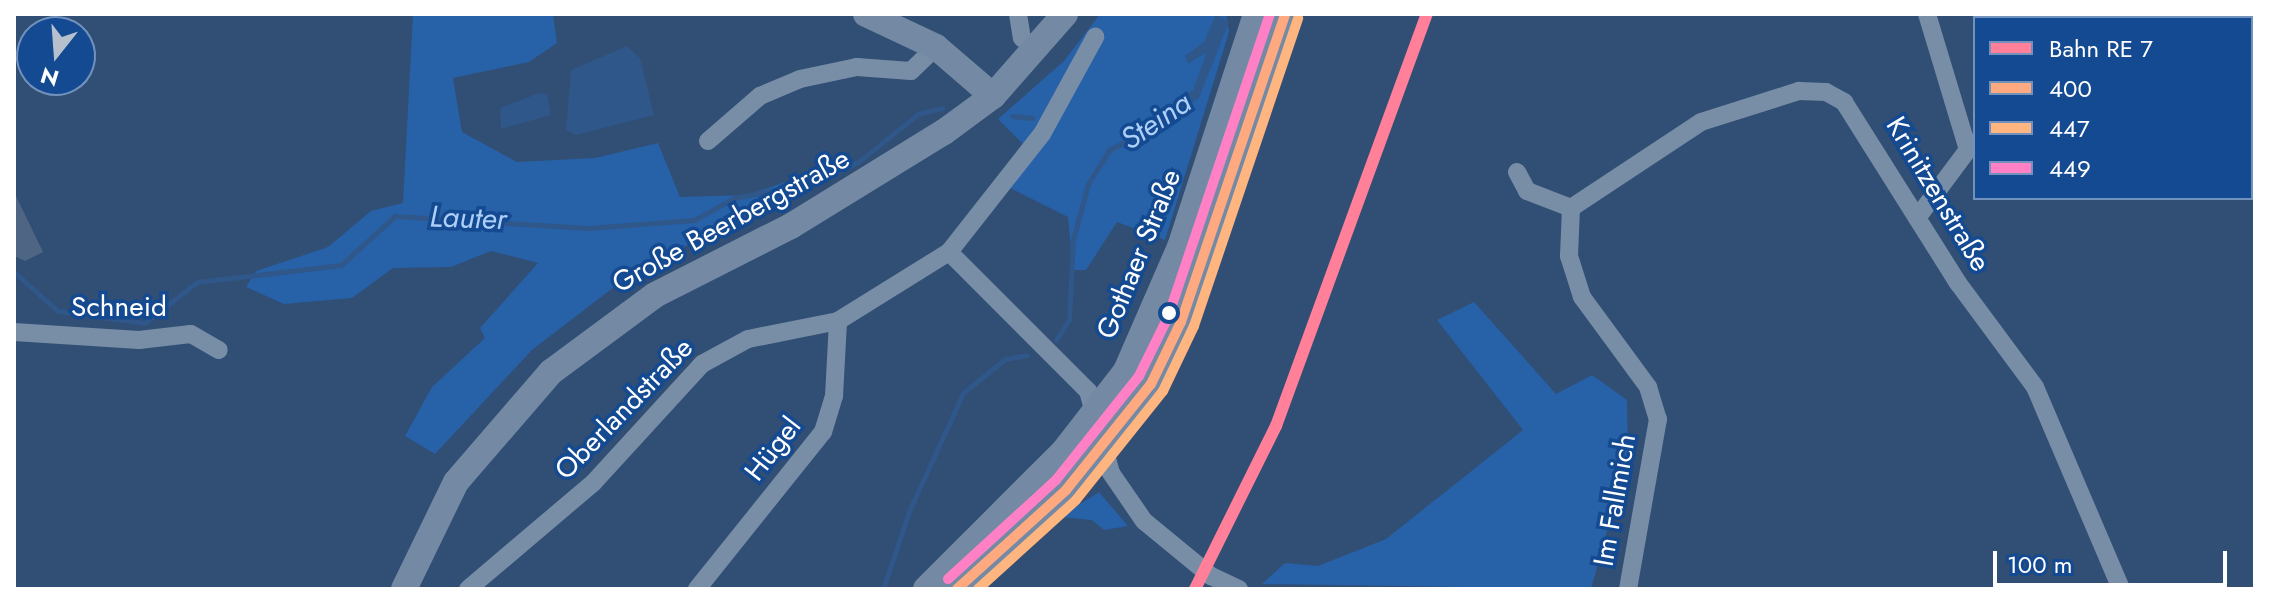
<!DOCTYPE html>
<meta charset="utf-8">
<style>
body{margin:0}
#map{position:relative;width:2269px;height:603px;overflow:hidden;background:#314e74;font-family:Jost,sans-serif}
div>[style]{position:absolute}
.green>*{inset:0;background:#2761a8}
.water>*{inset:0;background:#2f578a}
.stream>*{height:5px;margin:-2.5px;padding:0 2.5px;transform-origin:2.5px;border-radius:2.5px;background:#2f578a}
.building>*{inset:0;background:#4e6684}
.street>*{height:18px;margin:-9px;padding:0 9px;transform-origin:9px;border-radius:9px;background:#788ea7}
.secondary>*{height:26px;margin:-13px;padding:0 13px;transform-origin:13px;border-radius:13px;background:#748aa4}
.bus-1>*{height:10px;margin:-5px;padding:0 5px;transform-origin:5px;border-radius:5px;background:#ffa980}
.bus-2>*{height:10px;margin:-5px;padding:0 5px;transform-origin:5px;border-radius:5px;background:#ffb580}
.bus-3>*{height:10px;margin:-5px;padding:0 5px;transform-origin:5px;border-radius:5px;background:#ff80c5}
.rail-1>*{height:12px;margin:-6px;padding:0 6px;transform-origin:6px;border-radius:6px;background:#ff8098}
.dots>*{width:22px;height:22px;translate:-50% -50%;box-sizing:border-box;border:4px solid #144a91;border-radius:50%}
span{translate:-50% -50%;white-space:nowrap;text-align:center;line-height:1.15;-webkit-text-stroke:7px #144a91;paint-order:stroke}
.street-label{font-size:28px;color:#fff}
.water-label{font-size:30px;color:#adcff8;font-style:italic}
.frame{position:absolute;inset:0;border:16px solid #fff;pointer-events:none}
.legend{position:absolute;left:1973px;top:16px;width:280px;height:184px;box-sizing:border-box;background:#144a91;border:2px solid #7292bd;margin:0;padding:10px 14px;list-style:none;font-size:24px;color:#fff}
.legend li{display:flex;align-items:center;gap:16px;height:40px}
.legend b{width:40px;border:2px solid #7292bd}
.north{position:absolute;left:16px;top:16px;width:80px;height:80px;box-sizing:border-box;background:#144a91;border:2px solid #7292bd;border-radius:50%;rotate:197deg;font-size:22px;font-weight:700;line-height:32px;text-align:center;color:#fff}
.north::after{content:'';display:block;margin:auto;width:28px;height:36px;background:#b7c1ce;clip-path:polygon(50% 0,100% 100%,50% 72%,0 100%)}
.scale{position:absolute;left:1993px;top:551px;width:234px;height:36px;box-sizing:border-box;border:4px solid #fff;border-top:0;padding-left:10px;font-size:24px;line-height:28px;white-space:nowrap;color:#fff;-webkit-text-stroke:6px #144a91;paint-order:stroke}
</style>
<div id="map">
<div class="green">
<i style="clip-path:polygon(413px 14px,553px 14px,557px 43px,529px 62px,453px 78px,462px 132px,517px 162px,595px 158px,658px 143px,680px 197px,747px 195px,830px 167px,836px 174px,721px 226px,614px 287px,532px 350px,435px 454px,405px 436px,432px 387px,485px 338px,480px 328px,538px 263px,491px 251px,451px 267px,393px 268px,352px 298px,284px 304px,246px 287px,256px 271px,328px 247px,371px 211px,403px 203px)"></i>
<i style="clip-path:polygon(1100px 14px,1226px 14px,1229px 32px,1165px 240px,1117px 222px,1086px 270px,1073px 270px,1068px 217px,1008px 187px,1033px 154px,998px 119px,1064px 61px)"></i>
<i style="clip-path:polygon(1474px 302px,1556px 394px,1592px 375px,1627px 400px,1628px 456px,1591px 589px,1262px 584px,1285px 563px,1318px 566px,1386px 539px,1523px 430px,1437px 320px)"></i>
<i style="clip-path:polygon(1099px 492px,1128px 526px,1104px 530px,1092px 520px,1060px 517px)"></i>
</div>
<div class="water">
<i style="clip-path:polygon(1216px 14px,1229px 22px,1199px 98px,1149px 133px,1147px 123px,1193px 90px,1207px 52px,1188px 64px,1185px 56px,1204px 42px)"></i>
<i style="clip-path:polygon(627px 46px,640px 58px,654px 115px,576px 135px,566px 130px,571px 70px)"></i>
<i style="clip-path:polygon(539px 93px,547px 94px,551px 115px,501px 129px,500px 108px)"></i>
</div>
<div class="stream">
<i style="left:1012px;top:116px;width:20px;rotate:6deg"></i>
<i style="left:14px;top:272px;width:59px;rotate:41.6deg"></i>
<i style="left:58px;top:311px;width:88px;rotate:7.9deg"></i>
<i style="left:145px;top:323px;width:66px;rotate:-38.3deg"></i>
<i style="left:197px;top:282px;width:145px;rotate:-6.7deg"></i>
<i style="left:341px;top:265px;width:73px;rotate:-42.2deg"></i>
<i style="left:395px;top:216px;width:193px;rotate:3.6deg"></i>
<i style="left:588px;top:228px;width:106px;rotate:-4.3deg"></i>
<i style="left:694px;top:220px;width:46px;rotate:-28.8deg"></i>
<i style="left:734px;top:198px;width:82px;rotate:-10.5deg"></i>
<i style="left:815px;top:183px;width:48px;rotate:-26deg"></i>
<i style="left:858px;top:162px;width:77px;rotate:-38.7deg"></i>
<i style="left:918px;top:114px;width:25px;rotate:-14deg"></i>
<i style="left:1056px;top:340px;width:24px;rotate:-57deg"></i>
<i style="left:1069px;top:320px;width:80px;rotate:-87.1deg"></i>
<i style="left:1073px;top:240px;width:58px;rotate:-75deg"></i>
<i style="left:1088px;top:184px;width:40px;rotate:-58deg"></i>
<i style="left:1109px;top:150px;width:50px;rotate:-27.6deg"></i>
<i style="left:883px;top:589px;width:84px;rotate:-71.4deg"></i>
<i style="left:910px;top:509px;width:128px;rotate:-65.4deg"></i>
<i style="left:963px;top:393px;width:54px;rotate:-39deg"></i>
<i style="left:1005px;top:359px;width:22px;rotate:-10deg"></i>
</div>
<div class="building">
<i style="clip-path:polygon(14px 192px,43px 252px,25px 261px,14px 256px)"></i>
</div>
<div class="street">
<i style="left:1018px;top:14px;width:24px;rotate:81deg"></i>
<i style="left:1022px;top:38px;width:20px;rotate:41deg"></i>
<i style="left:1927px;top:14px;width:142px;rotate:73.2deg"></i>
<i style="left:2040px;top:18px;width:4px;rotate:-90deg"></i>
<i style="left:708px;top:141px;width:69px;rotate:-40.9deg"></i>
<i style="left:760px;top:96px;width:43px;rotate:-23deg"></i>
<i style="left:800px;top:79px;width:58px;rotate:-11.9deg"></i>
<i style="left:857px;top:67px;width:54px;rotate:4.2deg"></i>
<i style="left:911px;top:71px;width:35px;rotate:-44deg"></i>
<i style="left:1517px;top:172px;width:21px;rotate:62deg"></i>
<i style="left:1527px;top:191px;width:47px;rotate:21.1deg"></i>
<i style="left:1571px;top:208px;width:156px;rotate:-33.5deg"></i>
<i style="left:1701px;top:122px;width:103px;rotate:-17.6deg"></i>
<i style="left:1799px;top:91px;width:27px;rotate:2deg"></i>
<i style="left:1826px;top:92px;width:21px;rotate:29deg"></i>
<i style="left:1844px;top:102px;width:214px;rotate:57.8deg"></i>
<i style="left:1958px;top:283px;width:129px;rotate:53.5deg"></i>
<i style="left:2035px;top:387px;width:220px;rotate:66.9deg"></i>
<i style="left:1571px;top:208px;width:48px;rotate:92.4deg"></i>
<i style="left:1569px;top:256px;width:43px;rotate:72.4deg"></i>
<i style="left:1582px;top:297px;width:112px;rotate:53.7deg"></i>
<i style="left:1648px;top:387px;width:34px;rotate:73deg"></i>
<i style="left:1658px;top:419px;width:173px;rotate:100deg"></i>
<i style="left:1917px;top:218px;width:94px;rotate:-53.3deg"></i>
<i style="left:949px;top:252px;width:197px;rotate:45deg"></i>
<i style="left:1088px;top:391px;width:85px;rotate:74.3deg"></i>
<i style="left:1111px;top:473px;width:58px;rotate:55.5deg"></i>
<i style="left:1144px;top:521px;width:87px;rotate:39.4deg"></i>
<i style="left:1211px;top:576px;width:31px;rotate:25deg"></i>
<i style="left:14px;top:332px;width:125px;rotate:3.7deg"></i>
<i style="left:139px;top:340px;width:52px;rotate:-6.6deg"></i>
<i style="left:191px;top:334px;width:32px;rotate:30deg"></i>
<i style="left:468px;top:589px;width:165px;rotate:-40.3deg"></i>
<i style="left:594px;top:482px;width:160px;rotate:-47.5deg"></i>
<i style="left:702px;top:364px;width:52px;rotate:-28.5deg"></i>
<i style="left:748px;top:339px;width:92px;rotate:-11.3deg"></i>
<i style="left:838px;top:321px;width:131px;rotate:-31.9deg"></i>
<i style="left:949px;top:252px;width:150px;rotate:-51.8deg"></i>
<i style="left:1042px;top:134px;width:111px;rotate:-61.3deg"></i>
<i style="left:697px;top:589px;width:201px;rotate:-51.3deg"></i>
<i style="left:823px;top:432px;width:38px;rotate:-73deg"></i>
<i style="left:834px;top:396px;width:75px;rotate:-86.9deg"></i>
</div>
<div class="secondary">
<i style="left:866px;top:14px;width:77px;rotate:25.2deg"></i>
<i style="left:936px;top:47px;width:75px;rotate:40.7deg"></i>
<i style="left:404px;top:589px;width:119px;rotate:-64.1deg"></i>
<i style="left:456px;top:482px;width:145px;rotate:-49.2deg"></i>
<i style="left:551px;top:372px;width:129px;rotate:-36.5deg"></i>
<i style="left:655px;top:295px;width:153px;rotate:-26.9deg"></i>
<i style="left:791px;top:226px;width:180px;rotate:-31.6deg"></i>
<i style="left:944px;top:132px;width:61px;rotate:-36.3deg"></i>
<i style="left:993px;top:96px;width:109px;rotate:-48.7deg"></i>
<i style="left:926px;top:589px;width:195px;rotate:-45deg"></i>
<i style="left:1064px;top:451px;width:101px;rotate:-52.2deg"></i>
<i style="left:1126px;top:371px;width:135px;rotate:-66.5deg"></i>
<i style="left:1180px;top:247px;width:245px;rotate:-71.9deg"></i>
<i style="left:957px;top:589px;width:147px;rotate:-42.2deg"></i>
<i style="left:1066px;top:490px;width:136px;rotate:-51.3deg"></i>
<i style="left:1151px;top:384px;width:69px;rotate:-64.2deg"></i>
<i style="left:1181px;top:322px;width:325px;rotate:-71.3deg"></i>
</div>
<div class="bus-1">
<i style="left:957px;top:589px;width:147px;rotate:-42.2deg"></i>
<i style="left:1066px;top:490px;width:136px;rotate:-51.3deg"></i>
<i style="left:1151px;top:384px;width:69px;rotate:-64.2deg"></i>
<i style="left:1181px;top:322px;width:325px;rotate:-71.3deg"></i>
</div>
<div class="bus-2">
<i style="left:978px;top:589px;width:132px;rotate:-42.2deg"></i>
<i style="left:1076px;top:500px;width:139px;rotate:-51.4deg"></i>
<i style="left:1163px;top:391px;width:72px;rotate:-64.5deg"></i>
<i style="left:1194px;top:326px;width:325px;rotate:-71.3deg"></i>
</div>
<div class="bus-3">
<i style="left:948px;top:579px;width:147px;rotate:-42.5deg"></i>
<i style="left:1056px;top:480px;width:133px;rotate:-51.4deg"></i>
<i style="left:1139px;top:376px;width:66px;rotate:-63.8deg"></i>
<i style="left:1168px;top:317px;width:320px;rotate:-71.4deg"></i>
</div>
<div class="rail-1">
<i style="left:1195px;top:589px;width:182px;rotate:-63.6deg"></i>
<i style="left:1276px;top:426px;width:439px;rotate:-69.9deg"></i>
</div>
<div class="dots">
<i style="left:1169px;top:313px;background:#fff"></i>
</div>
<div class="street-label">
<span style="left:1938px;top:194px;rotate:59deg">Krinitzenstraße</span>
<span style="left:731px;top:221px;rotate:-29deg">Große Beerbergstraße</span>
<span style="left:1139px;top:254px;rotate:-68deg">Gothaer Straße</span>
<span style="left:119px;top:307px">Schneid</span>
<span style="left:624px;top:409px;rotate:-46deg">Oberlandstraße</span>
<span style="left:773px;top:449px;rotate:-52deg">Hügel</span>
<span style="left:1615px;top:500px;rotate:-80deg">Im Fallmich</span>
</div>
<div class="water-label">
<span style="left:1156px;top:121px;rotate:-34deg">Steina</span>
<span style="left:468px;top:218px;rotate:2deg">Lauter</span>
</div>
<div class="frame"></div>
<ul class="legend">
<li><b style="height:10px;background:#ff8098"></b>Bahn RE 7</li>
<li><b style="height:10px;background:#ffa980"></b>400</li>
<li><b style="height:10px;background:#ffb580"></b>447</li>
<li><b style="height:10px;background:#ff80c5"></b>449</li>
</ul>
<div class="north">N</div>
<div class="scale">100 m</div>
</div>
